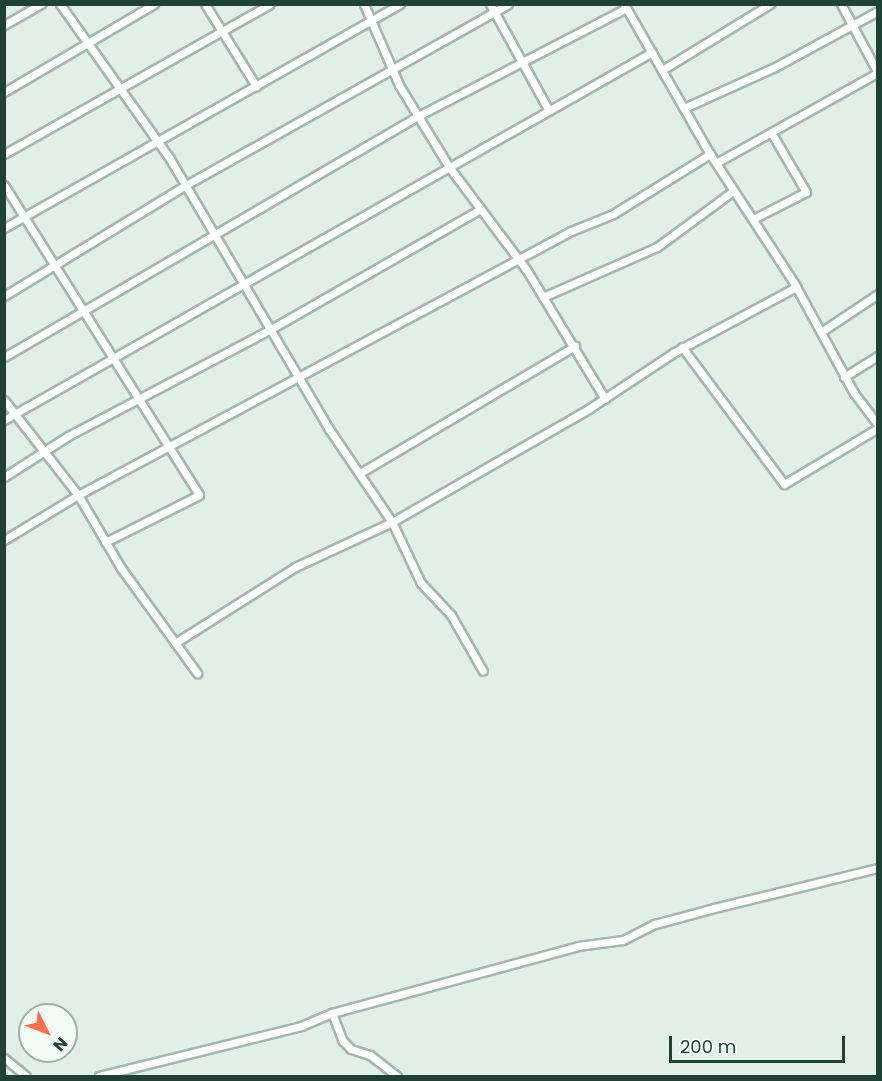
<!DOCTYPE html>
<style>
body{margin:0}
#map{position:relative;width:882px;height:1081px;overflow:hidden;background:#e2eee8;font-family:Poppins,sans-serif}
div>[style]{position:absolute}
.roads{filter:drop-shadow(2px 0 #a4b7af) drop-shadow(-2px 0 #a4b7af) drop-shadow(0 2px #a4b7af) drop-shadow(0 -2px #a4b7af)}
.minor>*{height:7px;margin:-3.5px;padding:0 3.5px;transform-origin:3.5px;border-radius:3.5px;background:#fff}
span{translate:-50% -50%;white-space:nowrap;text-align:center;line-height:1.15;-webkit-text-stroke:4.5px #f3faf6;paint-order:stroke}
.frame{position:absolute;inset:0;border:6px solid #204136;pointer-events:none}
.north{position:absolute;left:18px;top:1003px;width:60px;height:60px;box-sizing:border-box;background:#f3faf6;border:2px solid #9fb0a9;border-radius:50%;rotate:132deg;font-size:16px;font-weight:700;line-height:24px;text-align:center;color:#204136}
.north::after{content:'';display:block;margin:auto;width:21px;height:27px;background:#ff6e4f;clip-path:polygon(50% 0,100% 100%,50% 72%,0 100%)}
.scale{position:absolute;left:669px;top:1036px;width:176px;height:27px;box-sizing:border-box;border:3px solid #204136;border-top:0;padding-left:8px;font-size:18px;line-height:21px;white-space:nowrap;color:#204136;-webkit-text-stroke:4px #f3faf6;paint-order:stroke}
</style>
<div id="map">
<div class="roads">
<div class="minor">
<i style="left:60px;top:4px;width:190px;rotate:54.6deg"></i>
<i style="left:170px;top:159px;width:313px;rotate:59.5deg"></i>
<i style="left:329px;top:429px;width:112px;rotate:55.9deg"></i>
<i style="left:392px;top:522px;width:68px;rotate:64.6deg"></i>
<i style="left:421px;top:583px;width:44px;rotate:46.8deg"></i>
<i style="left:451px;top:615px;width:64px;rotate:60.3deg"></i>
<i style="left:205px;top:4px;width:97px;rotate:58.1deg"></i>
<i style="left:364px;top:4px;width:88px;rotate:66.6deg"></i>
<i style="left:399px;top:85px;width:96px;rotate:58.6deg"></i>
<i style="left:449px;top:167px;width:128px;rotate:53deg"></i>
<i style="left:526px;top:269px;width:152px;rotate:58.7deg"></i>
<i style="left:490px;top:4px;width:122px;rotate:61.1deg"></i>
<i style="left:624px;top:4px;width:173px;rotate:60.2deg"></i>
<i style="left:841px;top:4px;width:78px;rotate:61.8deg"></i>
<i style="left:4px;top:25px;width:43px;rotate:-29.6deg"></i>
<i style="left:662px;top:70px;width:127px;rotate:-31.4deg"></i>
<i style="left:4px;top:92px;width:174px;rotate:-30.4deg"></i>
<i style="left:684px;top:108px;width:100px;rotate:-24.3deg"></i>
<i style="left:775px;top:67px;width:117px;rotate:-28.5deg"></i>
<i style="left:4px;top:154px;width:305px;rotate:-29.4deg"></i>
<i style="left:716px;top:163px;width:184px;rotate:-29.2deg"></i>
<i style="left:4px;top:185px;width:366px;rotate:57.8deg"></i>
<i style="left:199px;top:495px;width:105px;rotate:153.4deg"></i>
<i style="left:753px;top:219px;width:59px;rotate:-27deg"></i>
<i style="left:806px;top:192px;width:69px;rotate:-120.3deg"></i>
<i style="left:4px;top:228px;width:455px;rotate:-29.5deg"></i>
<i style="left:4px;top:296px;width:213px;rotate:-31.4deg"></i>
<i style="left:186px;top:185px;width:369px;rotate:-29.3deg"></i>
<i style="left:543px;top:297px;width:124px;rotate:-23.7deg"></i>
<i style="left:657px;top:247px;width:94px;rotate:-36.4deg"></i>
<i style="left:821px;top:332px;width:69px;rotate:-33.7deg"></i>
<i style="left:682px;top:347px;width:171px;rotate:53.3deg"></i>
<i style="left:784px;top:484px;width:109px;rotate:-30.8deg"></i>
<i style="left:4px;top:357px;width:479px;rotate:-30.2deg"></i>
<i style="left:418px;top:116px;width:234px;rotate:-27.4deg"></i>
<i style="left:844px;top:377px;width:40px;rotate:-32deg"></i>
<i style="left:4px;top:400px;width:120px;rotate:52.1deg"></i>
<i style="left:78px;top:495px;width:85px;rotate:59.5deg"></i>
<i style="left:121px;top:568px;width:130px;rotate:54.1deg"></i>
<i style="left:4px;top:420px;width:745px;rotate:-29.59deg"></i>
<i style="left:360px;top:473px;width:250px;rotate:-30.6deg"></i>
<i style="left:4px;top:477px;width:76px;rotate:-32.6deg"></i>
<i style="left:68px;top:436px;width:229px;rotate:-27.8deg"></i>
<i style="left:271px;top:329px;width:240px;rotate:-29.8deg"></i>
<i style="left:4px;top:540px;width:87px;rotate:-31.3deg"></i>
<i style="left:78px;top:495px;width:559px;rotate:-28.17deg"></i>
<i style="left:571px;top:231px;width:45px;rotate:-22deg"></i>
<i style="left:613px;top:214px;width:114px;rotate:-31.7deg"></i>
<i style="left:710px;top:154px;width:154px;rotate:56.9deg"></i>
<i style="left:794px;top:283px;width:125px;rotate:61.4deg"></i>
<i style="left:854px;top:393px;width:40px;rotate:53deg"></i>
<i style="left:175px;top:643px;width:142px;rotate:-32.3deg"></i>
<i style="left:295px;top:567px;width:107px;rotate:-24.9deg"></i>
<i style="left:392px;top:522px;width:228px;rotate:-29.9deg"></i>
<i style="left:590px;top:408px;width:100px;rotate:-33.5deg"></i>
<i style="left:673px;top:353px;width:140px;rotate:-28.2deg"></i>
<i style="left:332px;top:1013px;width:30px;rotate:69deg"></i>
<i style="left:343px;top:1041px;width:11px;rotate:45deg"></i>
<i style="left:351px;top:1049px;width:20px;rotate:18deg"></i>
<i style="left:370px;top:1055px;width:34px;rotate:38deg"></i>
<i style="left:4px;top:1058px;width:28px;rotate:39deg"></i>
<i style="left:99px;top:1076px;width:208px;rotate:-13.9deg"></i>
<i style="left:301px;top:1026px;width:34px;rotate:-23deg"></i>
<i style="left:332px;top:1013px;width:255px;rotate:-15.2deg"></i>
<i style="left:578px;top:946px;width:45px;rotate:-7.6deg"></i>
<i style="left:623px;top:940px;width:36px;rotate:-27deg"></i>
<i style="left:655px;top:924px;width:61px;rotate:-15.2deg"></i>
<i style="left:714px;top:908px;width:169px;rotate:-13.7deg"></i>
</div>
</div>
<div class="frame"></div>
<div class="north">N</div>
<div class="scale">200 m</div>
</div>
